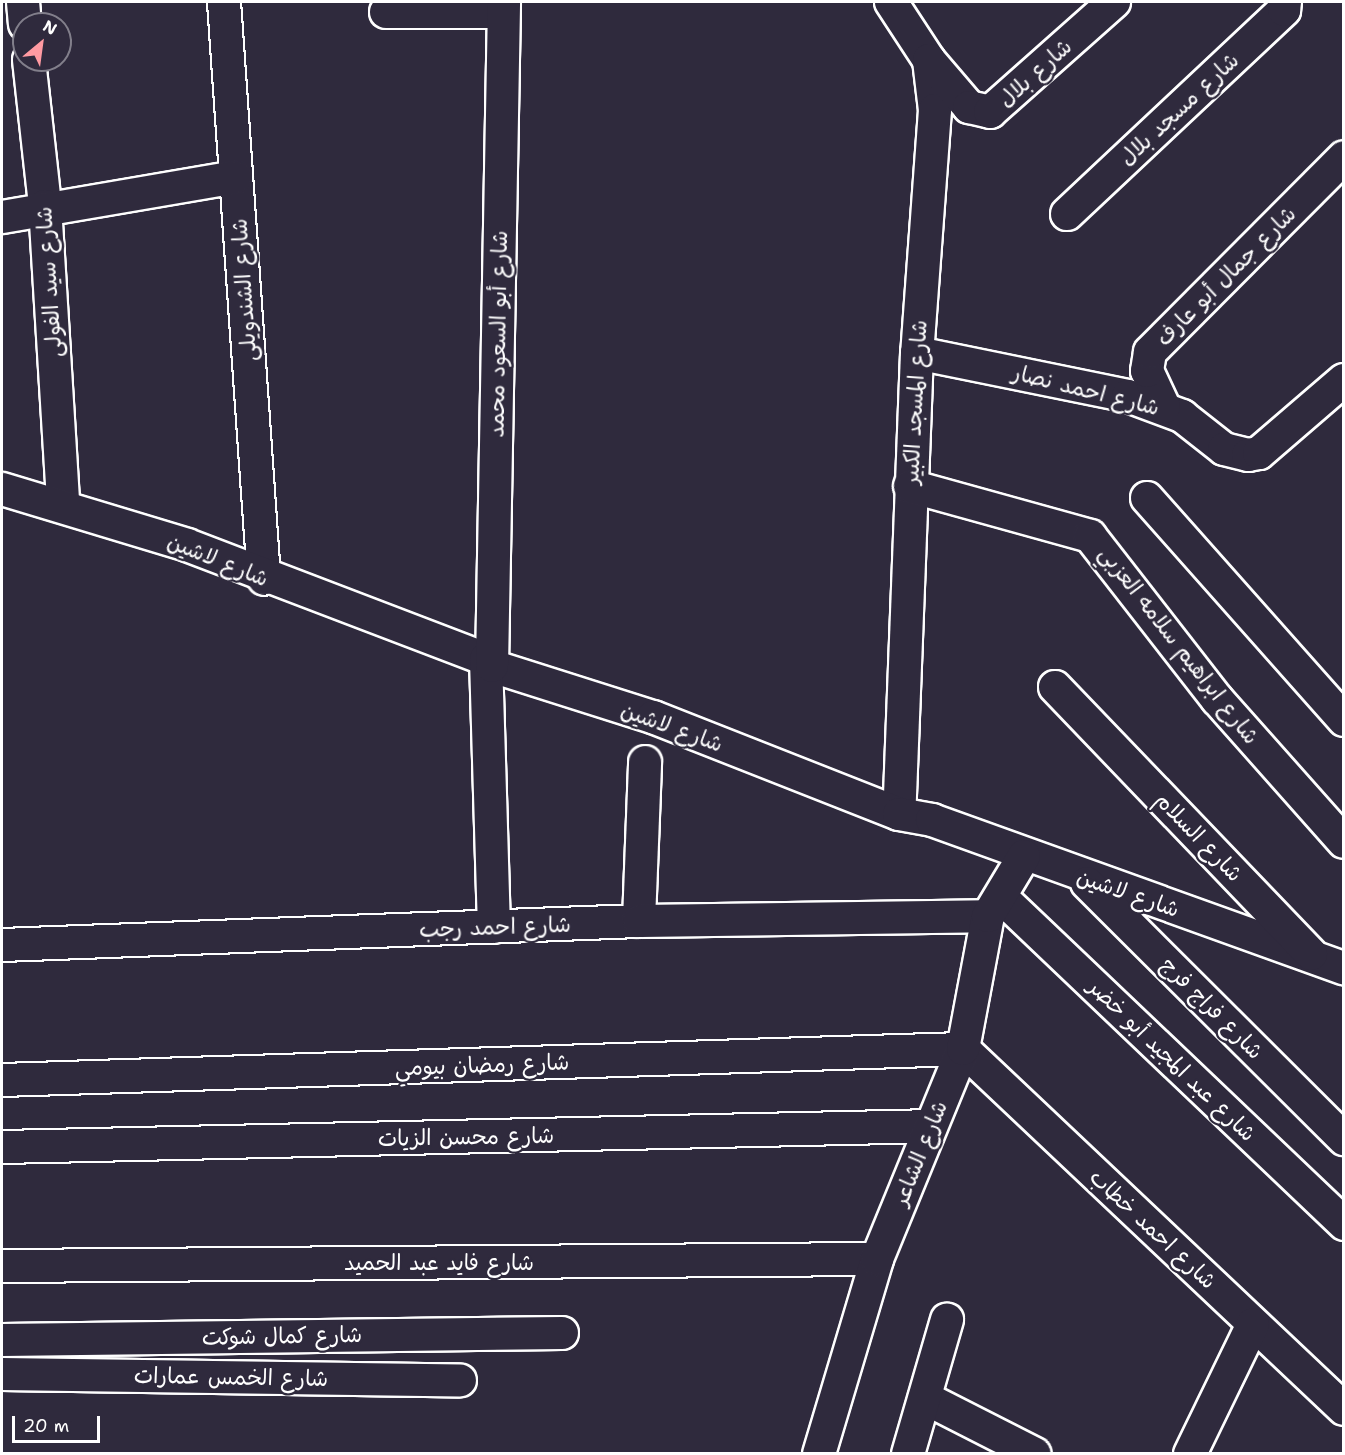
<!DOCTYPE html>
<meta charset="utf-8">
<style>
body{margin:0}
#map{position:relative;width:1345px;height:1455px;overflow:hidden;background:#2f2a3d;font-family:"Shantell Sans","Playpen Sans Arabic",sans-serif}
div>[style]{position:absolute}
.roads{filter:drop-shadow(2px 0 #fff) drop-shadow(-2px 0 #fff) drop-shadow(0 2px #fff) drop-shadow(0 -2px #fff)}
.street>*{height:32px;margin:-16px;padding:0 16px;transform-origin:16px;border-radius:16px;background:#2f2a3d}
span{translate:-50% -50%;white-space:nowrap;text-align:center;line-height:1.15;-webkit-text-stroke:4.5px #2f2a3d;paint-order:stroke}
.street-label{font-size:22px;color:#fff}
.frame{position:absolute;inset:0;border:3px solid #fff;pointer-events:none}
.north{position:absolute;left:12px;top:12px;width:60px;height:60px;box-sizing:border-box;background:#2f2a3d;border:2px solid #827f8b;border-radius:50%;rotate:29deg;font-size:16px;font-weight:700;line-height:24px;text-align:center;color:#fff}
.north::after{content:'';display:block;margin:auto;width:21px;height:27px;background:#ff9aa2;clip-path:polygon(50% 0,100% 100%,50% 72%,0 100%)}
.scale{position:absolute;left:12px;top:1416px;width:88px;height:27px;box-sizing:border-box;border:3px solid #fff;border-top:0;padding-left:8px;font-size:18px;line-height:21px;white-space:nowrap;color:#fff;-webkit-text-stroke:4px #2f2a3d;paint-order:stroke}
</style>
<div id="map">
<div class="roads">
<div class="street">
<i style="left:23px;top:2px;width:22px;rotate:85deg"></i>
<i style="left:224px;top:2px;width:578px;rotate:86.03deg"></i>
<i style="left:891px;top:2px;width:69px;rotate:56.8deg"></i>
<i style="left:929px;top:60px;width:50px;rotate:83.2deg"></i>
<i style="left:935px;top:110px;width:244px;rotate:94.2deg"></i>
<i style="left:917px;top:353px;width:461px;rotate:92.2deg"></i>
<i style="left:386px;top:12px;width:117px"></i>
<i style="left:29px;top:60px;width:147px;rotate:83.7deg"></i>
<i style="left:45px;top:206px;width:299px;rotate:86.5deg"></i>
<i style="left:929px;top:60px;width:62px;rotate:49.6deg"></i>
<i style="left:969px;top:107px;width:22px;rotate:13deg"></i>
<i style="left:990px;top:112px;width:166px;rotate:-41.6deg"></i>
<i style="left:1067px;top:214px;width:298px;rotate:-43.2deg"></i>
<i style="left:1284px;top:10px;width:8px;rotate:-83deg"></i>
<i style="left:2px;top:217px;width:237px;rotate:-9.7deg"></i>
<i style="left:917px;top:353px;width:215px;rotate:11.5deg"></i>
<i style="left:1128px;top:396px;width:58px;rotate:20.3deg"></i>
<i style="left:1182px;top:416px;width:53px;rotate:38.2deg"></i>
<i style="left:1224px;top:449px;width:25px;rotate:14deg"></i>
<i style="left:1248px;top:455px;width:11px;rotate:-10deg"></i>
<i style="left:1259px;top:453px;width:112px;rotate:-40.7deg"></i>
<i style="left:1164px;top:407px;width:40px;rotate:-115deg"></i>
<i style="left:1147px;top:371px;width:19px;rotate:-81deg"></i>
<i style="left:1150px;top:352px;width:275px;rotate:-45.1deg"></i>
<i style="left:910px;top:486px;width:187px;rotate:15.5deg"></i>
<i style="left:1090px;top:536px;width:207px;rotate:52.1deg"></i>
<i style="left:1217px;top:699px;width:191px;rotate:48.4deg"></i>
<i style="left:2px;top:489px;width:193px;rotate:16.8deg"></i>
<i style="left:187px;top:545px;width:320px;rotate:20.9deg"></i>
<i style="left:486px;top:659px;width:9px;rotate:49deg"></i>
<i style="left:492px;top:666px;width:169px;rotate:17.6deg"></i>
<i style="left:653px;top:717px;width:264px;rotate:21.5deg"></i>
<i style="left:899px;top:814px;width:34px;rotate:10deg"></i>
<i style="left:932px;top:820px;width:438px;rotate:19.8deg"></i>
<i style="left:1147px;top:498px;width:297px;rotate:48.4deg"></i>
<i style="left:486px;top:659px;width:268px;rotate:88.3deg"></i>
<i style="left:492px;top:666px;width:664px;rotate:-88.96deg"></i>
<i style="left:1055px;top:687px;width:370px;rotate:46.2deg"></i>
<i style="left:1087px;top:883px;width:363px;rotate:44.9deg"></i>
<i style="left:1001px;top:897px;width:474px;rotate:43.6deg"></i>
<i style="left:639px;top:921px;width:159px;rotate:-87.8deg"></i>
<i style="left:2px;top:945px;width:637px;rotate:-2.16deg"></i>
<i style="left:639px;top:921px;width:349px;rotate:-0.8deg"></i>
<i style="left:2px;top:1080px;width:961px;rotate:-1.85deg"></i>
<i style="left:963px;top:1049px;width:524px;rotate:43.38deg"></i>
<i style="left:2px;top:1147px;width:929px;rotate:-1.29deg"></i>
<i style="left:2px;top:1266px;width:875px;rotate:-0.46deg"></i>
<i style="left:2px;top:1340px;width:560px;rotate:-0.72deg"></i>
<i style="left:2px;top:1374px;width:458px;rotate:0.8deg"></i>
<i style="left:925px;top:1398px;width:123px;rotate:27deg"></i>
<i style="left:819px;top:1454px;width:203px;rotate:-73.4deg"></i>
<i style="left:877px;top:1259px;width:227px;rotate:-67.7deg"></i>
<i style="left:963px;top:1049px;width:135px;rotate:-79.4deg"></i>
<i style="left:988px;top:916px;width:70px;rotate:-59deg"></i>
<i style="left:908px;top:1454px;width:140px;rotate:-73.8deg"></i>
<i style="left:1190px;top:1454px;width:144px;rotate:-64.1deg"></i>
</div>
</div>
<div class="street-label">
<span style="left:1035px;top:73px;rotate:-42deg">شارع بلال</span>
<span style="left:1179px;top:109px;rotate:-43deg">شارع مسجد بلال</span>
<span style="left:1226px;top:276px;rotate:-45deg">شارع جمال أبو عارف</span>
<span style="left:49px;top:282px;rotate:-94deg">شارع سيد الفولى</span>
<span style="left:244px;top:290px;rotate:-94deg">شارع الشندويلى</span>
<span style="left:498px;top:334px;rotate:-89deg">شارع أبو السعود محمد</span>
<span style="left:1086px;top:390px;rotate:14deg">شارع احمد نصار</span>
<span style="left:915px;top:402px;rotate:-87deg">شارع المسجد الكبير</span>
<span style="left:218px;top:560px;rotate:22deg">شارع لاشين</span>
<span style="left:1179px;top:645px;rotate:52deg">شارع ابراهيم سلامه العزبي</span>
<span style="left:672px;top:727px;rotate:20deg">شارع لاشين</span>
<span style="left:1199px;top:837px;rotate:46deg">شارع السلام</span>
<span style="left:1128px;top:893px;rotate:19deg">شارع لاشين</span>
<span style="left:495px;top:927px;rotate:-2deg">شارع احمد رجب</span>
<span style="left:1212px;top:1008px;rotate:45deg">شارع فراج فرج</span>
<span style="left:1172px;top:1060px;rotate:44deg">شارع عبد المجيد أبو خضر</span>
<span style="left:482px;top:1065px;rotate:-2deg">شارع رمضان بيومي</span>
<span style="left:466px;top:1137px;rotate:-1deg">شارع محسن الزيات</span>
<span style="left:920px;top:1153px;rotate:-68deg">شارع الشاعر</span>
<span style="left:1153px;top:1229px;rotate:43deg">شارع احمد خطاب</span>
<span style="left:439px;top:1263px">شارع فايد عبد الحميد</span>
<span style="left:282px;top:1336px;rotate:-1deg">شارع كمال شوكت</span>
<span style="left:231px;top:1377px;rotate:1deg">شارع الخمس عمارات</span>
</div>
<div class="frame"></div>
<div class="north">N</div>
<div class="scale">20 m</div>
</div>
